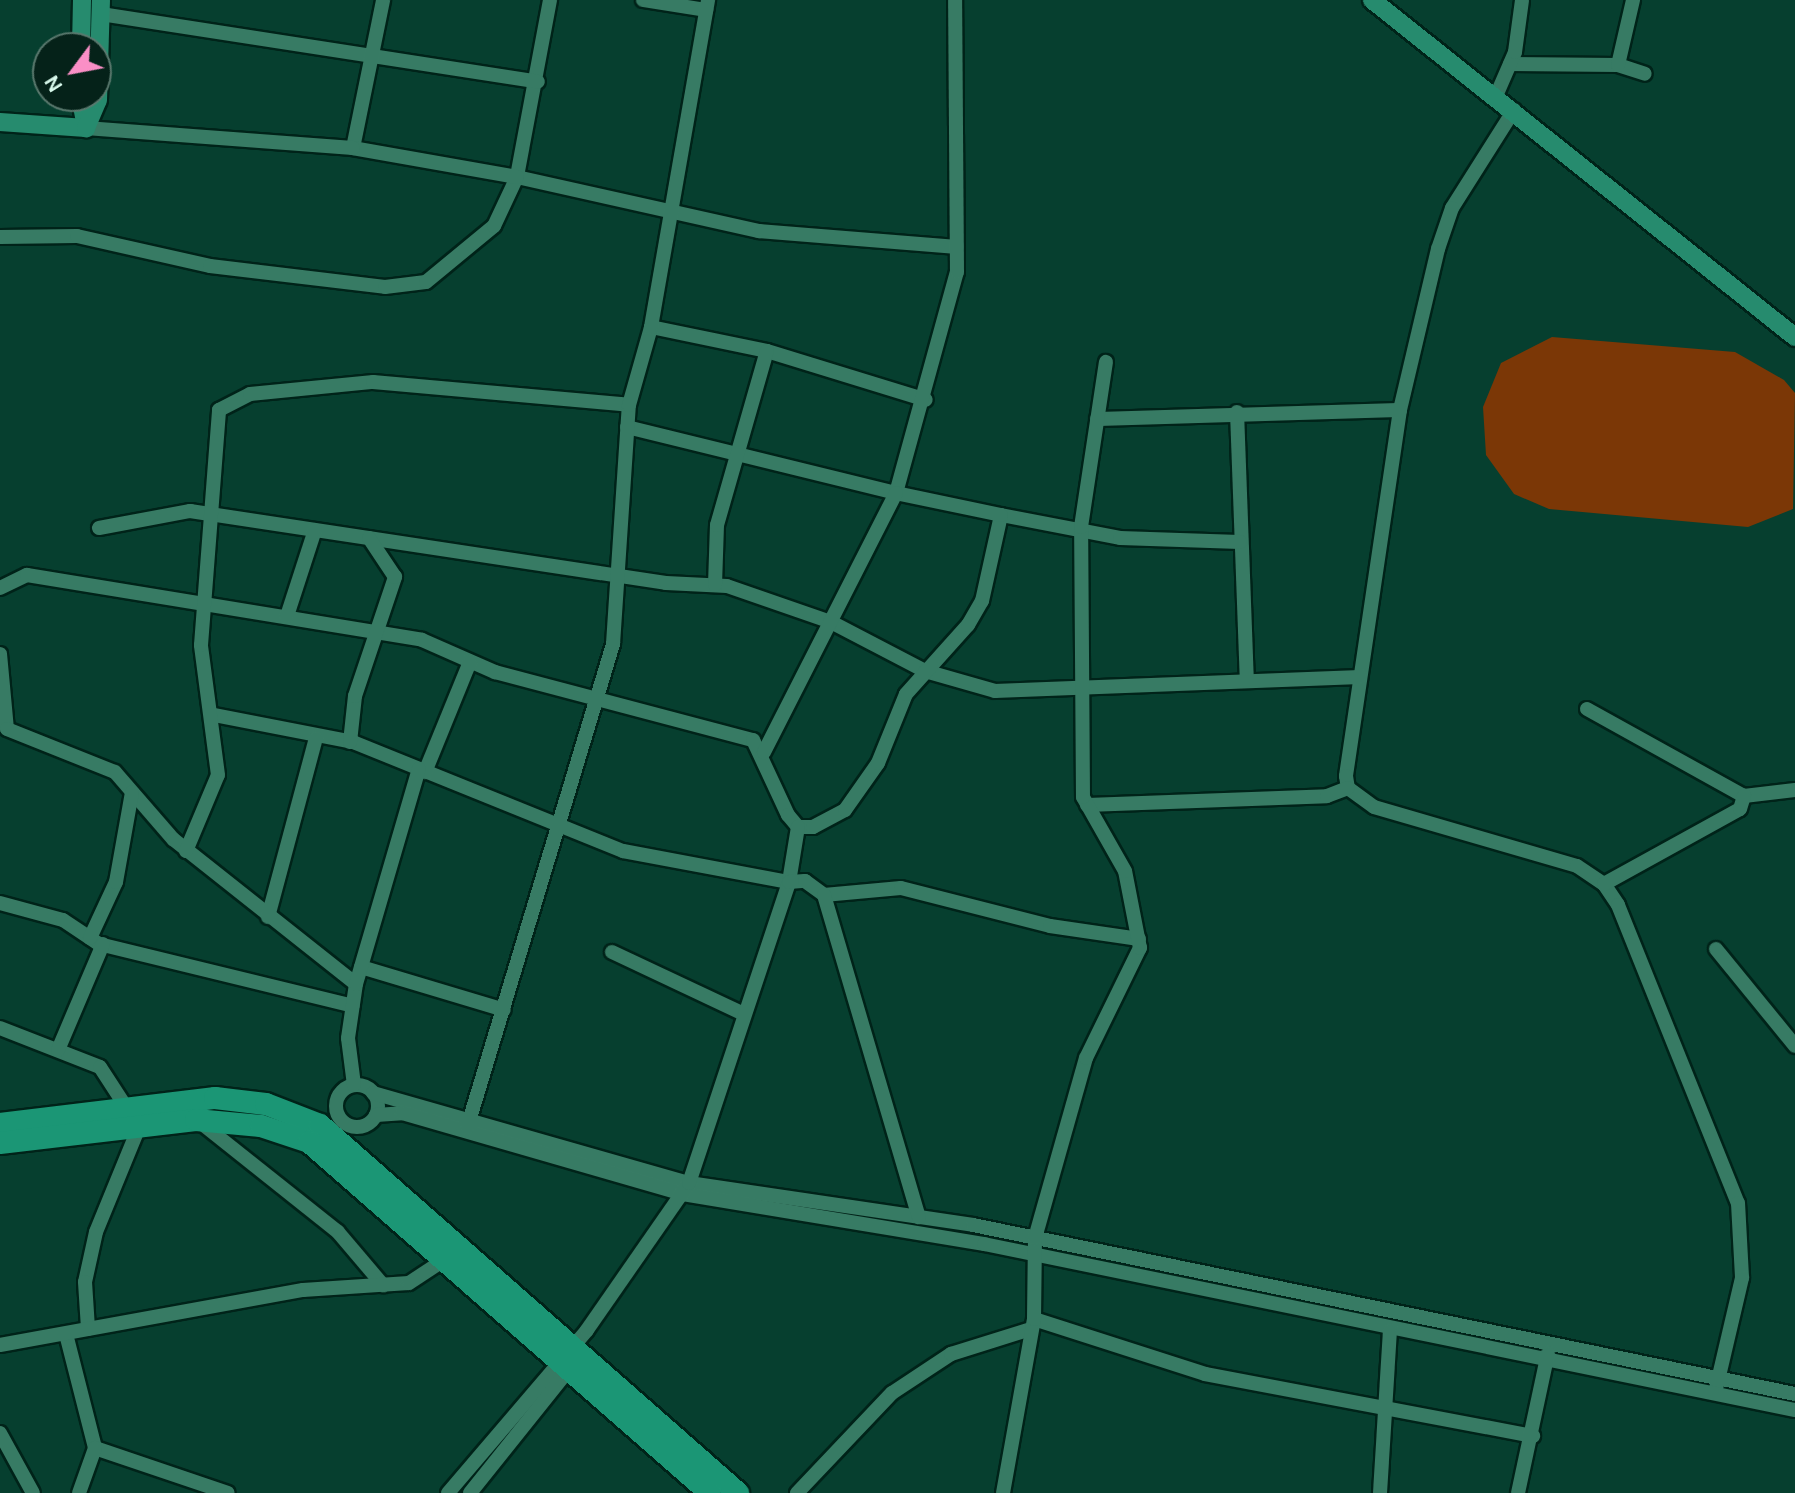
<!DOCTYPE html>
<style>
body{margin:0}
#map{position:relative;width:1795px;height:1493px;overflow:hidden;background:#063f2f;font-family:Karla,sans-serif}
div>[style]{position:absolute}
.green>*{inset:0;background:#7b3706}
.roads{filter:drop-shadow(2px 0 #002319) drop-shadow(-2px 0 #002319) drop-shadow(0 2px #002319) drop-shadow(0 -2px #002319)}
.minor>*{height:14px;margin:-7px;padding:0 7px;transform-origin:7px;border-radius:7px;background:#377b64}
.minor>.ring{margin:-7px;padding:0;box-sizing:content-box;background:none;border:14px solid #377b64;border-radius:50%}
.major>*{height:18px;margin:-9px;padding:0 9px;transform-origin:9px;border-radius:9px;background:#268b6e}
.highway>*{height:22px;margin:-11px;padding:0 11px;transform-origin:11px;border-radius:11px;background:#1b9675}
span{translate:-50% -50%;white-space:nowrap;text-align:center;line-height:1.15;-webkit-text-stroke:7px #052219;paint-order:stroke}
.north{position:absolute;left:32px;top:32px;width:80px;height:80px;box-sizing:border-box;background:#052219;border:2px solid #59786d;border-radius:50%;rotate:238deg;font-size:22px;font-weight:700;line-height:32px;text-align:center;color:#d8faec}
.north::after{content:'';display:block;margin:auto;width:28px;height:36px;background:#fa8fc6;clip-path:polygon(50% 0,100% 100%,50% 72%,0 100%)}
</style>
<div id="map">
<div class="green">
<i style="clip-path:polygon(1552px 337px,1735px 352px,1784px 380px,1795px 393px,1793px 509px,1748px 527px,1549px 509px,1514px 494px,1486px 455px,1483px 407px,1501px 363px)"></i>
</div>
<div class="roads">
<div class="minor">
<i style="left:550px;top:0;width:180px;rotate:100.6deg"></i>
<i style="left:517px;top:177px;width:248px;rotate:12.6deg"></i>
<i style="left:759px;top:231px;width:198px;rotate:4.6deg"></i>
<i style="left:643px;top:0;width:64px;rotate:9deg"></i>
<i style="left:101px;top:14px;width:442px;rotate:8.8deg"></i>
<i style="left:1510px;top:64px;width:108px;rotate:0.5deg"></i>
<i style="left:1618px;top:65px;width:28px;rotate:18deg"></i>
<i style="left:1618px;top:65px;width:67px;rotate:-77deg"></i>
<i style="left:1496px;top:96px;width:48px;rotate:-66.6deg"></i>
<i style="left:1515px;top:52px;width:52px;rotate:-82.3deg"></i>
<i style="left:1514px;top:110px;width:116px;rotate:122.3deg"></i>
<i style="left:1452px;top:208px;width:43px;rotate:108.9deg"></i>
<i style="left:1438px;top:249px;width:165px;rotate:103.3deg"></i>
<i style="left:1400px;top:410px;width:370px;rotate:98.4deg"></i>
<i style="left:1346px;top:776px;width:12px;rotate:81deg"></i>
<i style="left:1348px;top:788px;width:32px;rotate:36deg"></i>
<i style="left:1374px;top:807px;width:211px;rotate:16.2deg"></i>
<i style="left:1577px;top:866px;width:32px;rotate:34deg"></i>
<i style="left:1604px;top:884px;width:25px;rotate:56deg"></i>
<i style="left:1618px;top:905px;width:321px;rotate:68.1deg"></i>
<i style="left:1738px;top:1203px;width:75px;rotate:86.9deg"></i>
<i style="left:1742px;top:1278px;width:118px;rotate:103.2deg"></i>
<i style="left:353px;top:148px;width:151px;rotate:-78.5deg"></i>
<i style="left:0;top:237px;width:77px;rotate:-0.7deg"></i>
<i style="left:77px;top:236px;width:136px;rotate:12.7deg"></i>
<i style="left:210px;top:266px;width:176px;rotate:6.8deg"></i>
<i style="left:385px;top:287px;width:41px;rotate:-7deg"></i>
<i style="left:426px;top:282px;width:88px;rotate:-39.5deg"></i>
<i style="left:494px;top:226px;width:54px;rotate:-64.9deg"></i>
<i style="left:517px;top:177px;width:167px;rotate:-170deg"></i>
<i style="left:353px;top:148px;width:268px;rotate:-175.7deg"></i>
<i style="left:651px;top:327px;width:118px;rotate:11.7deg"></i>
<i style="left:767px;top:351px;width:166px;rotate:17.1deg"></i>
<i style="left:1237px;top:412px;width:268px;rotate:87.9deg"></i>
<i style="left:1097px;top:419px;width:303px;rotate:-1.7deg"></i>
<i style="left:627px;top:427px;width:277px;rotate:13.8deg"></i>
<i style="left:896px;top:493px;width:229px;rotate:-74.6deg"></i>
<i style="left:957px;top:272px;width:272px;rotate:-90.4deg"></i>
<i style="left:1001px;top:515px;width:121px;rotate:10.9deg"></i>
<i style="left:1120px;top:538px;width:120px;rotate:1.9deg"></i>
<i style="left:99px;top:528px;width:93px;rotate:-10.6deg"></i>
<i style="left:190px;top:511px;width:481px;rotate:8.6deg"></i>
<i style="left:666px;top:583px;width:61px;rotate:2.8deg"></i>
<i style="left:727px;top:586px;width:110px;rotate:19.1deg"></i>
<i style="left:831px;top:622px;width:106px;rotate:27.5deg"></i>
<i style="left:925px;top:671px;width:73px;rotate:15.9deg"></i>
<i style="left:995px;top:691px;width:365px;rotate:-2.2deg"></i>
<i style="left:715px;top:585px;width:60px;rotate:-88.1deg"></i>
<i style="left:717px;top:525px;width:181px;rotate:-74deg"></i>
<i style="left:0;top:588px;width:30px;rotate:-26deg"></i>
<i style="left:27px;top:575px;width:400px;rotate:9.3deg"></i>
<i style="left:422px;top:640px;width:80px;rotate:23.7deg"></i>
<i style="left:495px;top:672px;width:267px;rotate:14.8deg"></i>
<i style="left:753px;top:740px;width:83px;rotate:65deg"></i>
<i style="left:788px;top:815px;width:16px;rotate:50deg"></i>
<i style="left:798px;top:827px;width:15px"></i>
<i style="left:813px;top:827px;width:36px;rotate:-28deg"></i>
<i style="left:845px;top:810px;width:57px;rotate:-54.9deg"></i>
<i style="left:878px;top:763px;width:74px;rotate:-67.9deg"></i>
<i style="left:906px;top:694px;width:93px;rotate:-48.1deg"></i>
<i style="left:968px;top:625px;width:28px;rotate:-60deg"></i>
<i style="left:982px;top:601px;width:88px;rotate:-77.5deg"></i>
<i style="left:1001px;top:515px;width:107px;rotate:-168.2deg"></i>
<i style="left:896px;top:493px;width:291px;rotate:117deg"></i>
<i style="left:287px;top:616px;width:90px;rotate:-72deg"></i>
<i style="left:0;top:654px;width:75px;rotate:84.7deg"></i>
<i style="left:7px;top:729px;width:116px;rotate:21.7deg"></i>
<i style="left:115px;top:772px;width:89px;rotate:49.1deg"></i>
<i style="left:173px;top:839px;width:233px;rotate:38.4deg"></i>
<i style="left:1587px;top:709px;width:179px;rotate:29deg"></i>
<i style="left:1744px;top:796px;width:51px;rotate:-6.7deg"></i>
<i style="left:214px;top:715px;width:142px;rotate:11deg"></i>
<i style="left:353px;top:742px;width:291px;rotate:22deg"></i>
<i style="left:623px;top:851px;width:169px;rotate:10.6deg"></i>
<i style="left:789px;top:882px;width:56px;rotate:-80.7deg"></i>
<i style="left:350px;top:742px;width:46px;rotate:-83.8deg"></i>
<i style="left:355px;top:696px;width:126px;rotate:-71.4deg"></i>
<i style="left:395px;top:577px;width:47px;rotate:-123.7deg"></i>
<i style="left:425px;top:772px;width:119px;rotate:-67.8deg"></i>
<i style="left:1087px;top:805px;width:240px;rotate:-2.1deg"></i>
<i style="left:1327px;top:796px;width:22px;rotate:-21deg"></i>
<i style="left:186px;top:851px;width:82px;rotate:-67.2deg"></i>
<i style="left:218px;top:775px;width:131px;rotate:-97.5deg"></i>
<i style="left:201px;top:645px;width:236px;rotate:-85.6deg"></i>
<i style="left:219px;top:410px;width:35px;rotate:-27deg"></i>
<i style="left:250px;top:394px;width:124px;rotate:-5.6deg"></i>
<i style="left:373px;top:382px;width:257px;rotate:5.1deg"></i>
<i style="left:1604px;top:884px;width:155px;rotate:-28.9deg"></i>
<i style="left:1740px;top:809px;width:14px;rotate:-73deg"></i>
<i style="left:824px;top:895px;width:77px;rotate:-5.2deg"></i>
<i style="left:901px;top:888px;width:154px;rotate:14.3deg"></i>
<i style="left:1050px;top:926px;width:90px;rotate:8.3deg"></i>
<i style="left:0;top:903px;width:65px;rotate:15.1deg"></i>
<i style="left:63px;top:920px;width:43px;rotate:33.7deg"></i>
<i style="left:99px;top:944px;width:261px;rotate:13.7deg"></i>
<i style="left:268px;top:917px;width:185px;rotate:-75deg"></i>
<i style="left:90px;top:938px;width:62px;rotate:-65.1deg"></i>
<i style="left:116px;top:882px;width:91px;rotate:-79.9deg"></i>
<i style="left:1716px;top:949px;width:125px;rotate:50.8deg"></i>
<i style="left:612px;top:952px;width:146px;rotate:25.2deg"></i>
<i style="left:361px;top:967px;width:149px;rotate:16.7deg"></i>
<i style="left:0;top:1028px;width:107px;rotate:21.3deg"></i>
<i style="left:100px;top:1067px;width:72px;rotate:57deg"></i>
<i style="left:139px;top:1127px;width:113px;rotate:112.3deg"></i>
<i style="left:96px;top:1232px;width:51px;rotate:102.4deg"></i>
<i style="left:85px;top:1282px;width:47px;rotate:86.3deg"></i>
<i style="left:58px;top:1050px;width:115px;rotate:-67deg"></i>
<i class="ring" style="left:336px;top:1085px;width:28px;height:28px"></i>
<i style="left:354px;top:1085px;width:47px;rotate:-97.3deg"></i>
<i style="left:348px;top:1038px;width:55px;rotate:-81.6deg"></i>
<i style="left:356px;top:984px;width:224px;rotate:-73.7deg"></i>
<i style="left:373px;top:1093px;width:329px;rotate:15.9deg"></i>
<i style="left:689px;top:1183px;width:287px;rotate:8.4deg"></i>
<i style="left:973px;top:1225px;width:839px;rotate:11.62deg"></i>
<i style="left:376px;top:1115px;width:26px;rotate:-4deg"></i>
<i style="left:402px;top:1113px;width:291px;rotate:16.1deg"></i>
<i style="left:682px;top:1194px;width:306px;rotate:9.4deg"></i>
<i style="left:984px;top:1244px;width:828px;rotate:11.57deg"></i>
<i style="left:196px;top:1119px;width:181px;rotate:38.5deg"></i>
<i style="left:338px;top:1232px;width:70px;rotate:49.7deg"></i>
<i style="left:467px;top:1128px;width:506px;rotate:-73.21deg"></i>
<i style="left:613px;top:644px;width:240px;rotate:-86.2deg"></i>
<i style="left:629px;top:405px;width:81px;rotate:-74.2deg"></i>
<i style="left:651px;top:327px;width:332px;rotate:-80.1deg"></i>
<i style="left:1034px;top:1319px;width:180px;rotate:17.8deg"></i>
<i style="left:1205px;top:1374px;width:334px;rotate:10.7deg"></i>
<i style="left:66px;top:1334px;width:118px;rotate:75.7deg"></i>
<i style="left:95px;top:1448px;width:140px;rotate:18.7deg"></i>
<i style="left:0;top:1345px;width:308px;rotate:-10.3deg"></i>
<i style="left:303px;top:1290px;width:106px;rotate:-3.8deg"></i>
<i style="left:409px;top:1283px;width:45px;rotate:-33.3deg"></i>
<i style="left:0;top:1433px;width:68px;rotate:61.2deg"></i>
<i style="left:79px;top:1493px;width:48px;rotate:-70.4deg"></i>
<i style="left:448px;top:1493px;width:214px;rotate:-49.5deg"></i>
<i style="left:587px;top:1330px;width:179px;rotate:-55.2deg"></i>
<i style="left:689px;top:1183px;width:317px;rotate:-71.6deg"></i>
<i style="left:789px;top:882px;width:16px;rotate:-4deg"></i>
<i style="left:805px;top:881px;width:24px;rotate:36deg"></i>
<i style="left:824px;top:895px;width:336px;rotate:73.6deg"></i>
<i style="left:470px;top:1493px;width:166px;rotate:-51.3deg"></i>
<i style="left:797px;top:1493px;width:138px;rotate:-46.5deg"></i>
<i style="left:892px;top:1393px;width:71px;rotate:-33.5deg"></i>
<i style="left:951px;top:1354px;width:84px;rotate:-17.4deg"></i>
<i style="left:1003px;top:1493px;width:177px;rotate:-79.9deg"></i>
<i style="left:1034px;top:1319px;width:81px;rotate:-89.3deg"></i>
<i style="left:1035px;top:1238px;width:187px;rotate:-74.2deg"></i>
<i style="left:1086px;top:1058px;width:123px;rotate:-63.9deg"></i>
<i style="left:1140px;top:948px;width:78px;rotate:-101deg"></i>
<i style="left:1125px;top:871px;width:85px;rotate:-119.6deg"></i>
<i style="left:1083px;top:797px;width:270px;rotate:-90.4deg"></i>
<i style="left:1081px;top:527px;width:167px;rotate:-81.4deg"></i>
<i style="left:1380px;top:1493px;width:163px;rotate:-86.5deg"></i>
<i style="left:1518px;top:1493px;width:143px;rotate:-77.9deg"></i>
</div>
<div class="major">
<i style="left:1372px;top:0;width:541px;rotate:38.54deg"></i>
<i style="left:81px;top:48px;width:48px;rotate:-88.8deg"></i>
<i style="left:80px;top:96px;width:33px;rotate:79deg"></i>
<i style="left:0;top:122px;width:86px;rotate:4deg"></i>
<i style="left:86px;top:128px;width:30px;rotate:-67deg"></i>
<i style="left:98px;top:100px;width:100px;rotate:-88.3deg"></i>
</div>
<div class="highway">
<i style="left:0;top:1124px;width:217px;rotate:-6.9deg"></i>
<i style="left:215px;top:1098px;width:51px;rotate:6.7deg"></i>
<i style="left:266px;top:1104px;width:58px;rotate:21.3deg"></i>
<i style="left:320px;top:1125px;width:557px;rotate:41.36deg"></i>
<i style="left:0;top:1143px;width:197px;rotate:-6.7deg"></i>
<i style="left:196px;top:1120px;width:65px;rotate:5.3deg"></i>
<i style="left:261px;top:1126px;width:51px;rotate:18.4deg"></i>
<i style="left:309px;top:1142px;width:533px;rotate:41.2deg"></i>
</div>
</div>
<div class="north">N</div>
</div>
